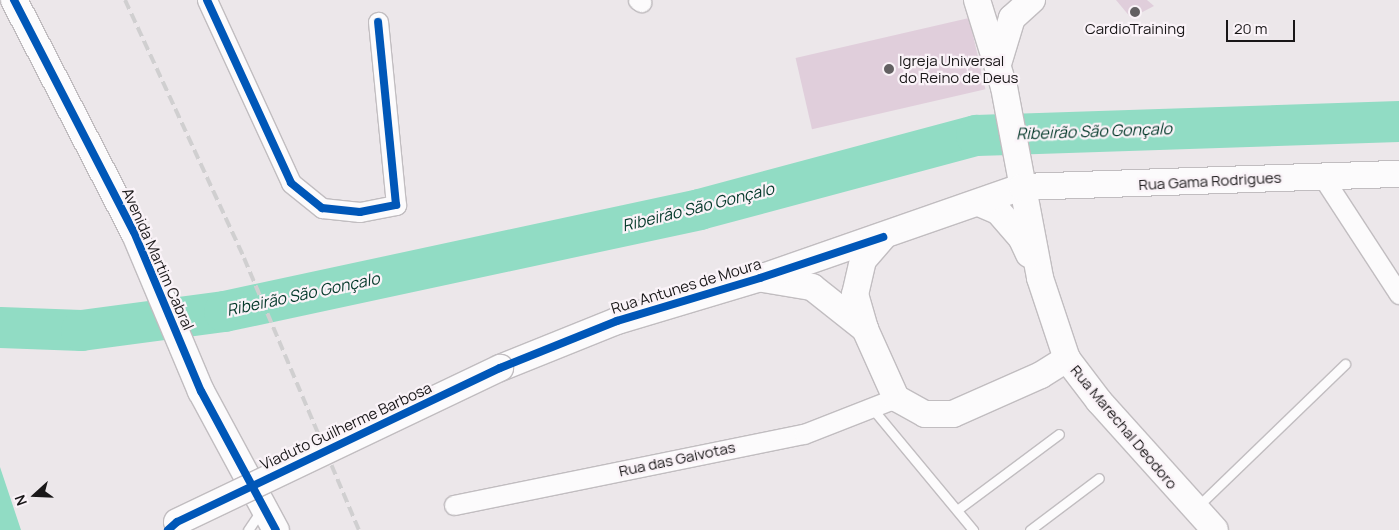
<!DOCTYPE html>
<meta charset="utf-8">
<style>
body{margin:0}
#map{position:relative;width:1399px;height:530px;overflow:hidden;background:#ece7ea;font-family:Manrope,sans-serif}
div>[style]{position:absolute}
.water>*{inset:0;background:#91dcc4}
.river>*{height:41px;margin:-20.5px;padding:0 20.5px;transform-origin:20.5px;border-radius:20.5px;background:#91dcc4}
.building>*{inset:0;background:#e0cedb;transform-origin:0 0}
.roads{filter:drop-shadow(1px 0 #c1bdc0) drop-shadow(-1px 0 #c1bdc0) drop-shadow(0 1px #c1bdc0) drop-shadow(0 -1px #c1bdc0)}
.lane>*{height:9px;margin:-4.5px;padding:0 4.5px;transform-origin:4.5px;border-radius:4.5px;background:#fcfbfc}
.street>*{height:19px;margin:-9.5px;padding:0 9.5px;transform-origin:9.5px;border-radius:9.5px;background:#fcfbfc}
.secondary>*{height:26px;margin:-13px;padding:0 13px;transform-origin:13px;border-radius:13px;background:#fcfbfc}
.rail>*{height:4px;margin-top:-2px;transform-origin:0;background:repeating-linear-gradient(90deg,#d0cfd0 0 10px,transparent 0 15px)}
.bridges{filter:drop-shadow(1px 0 #c1bdc0) drop-shadow(-1px 0 #c1bdc0) drop-shadow(0 1px #c1bdc0) drop-shadow(0 -1px #c1bdc0)}
.secondary-bridge>*{height:26px;margin:-13px;padding:0 13px;transform-origin:13px;border-radius:13px;background:#fcfbfc}
.cycleway>*{height:8px;margin:-4px;padding:0 4px;transform-origin:4px;border-radius:4px;background:#0057b8}
.dots>*{width:14px;height:14px;translate:-50% -50%;box-sizing:border-box;border:2px solid #faf3f8;border-radius:50%}
span{translate:-50% -50%;white-space:nowrap;text-align:center;line-height:1.15;-webkit-text-stroke:4.5px #faf3f8;paint-order:stroke}
.poi-label{font-size:15px;color:#191718}
.left{translate:0 -50%;text-align:left}
.street-label{font-size:15px;color:#191718}
.water-label{font-size:16px;color:#04392a;font-style:italic}
.north{position:absolute;left:10px;top:470px;width:50px;height:50px;-webkit-text-stroke:4px #faf3f8;paint-order:stroke;rotate:250deg;font-size:14px;font-weight:700;line-height:20px;text-align:center;color:#191718}
.north::after{content:'';display:block;margin:auto;width:18px;height:22px;background:#191718;clip-path:polygon(50% 0,100% 100%,50% 72%,0 100%)}
.scale{position:absolute;left:1226px;top:20px;width:69px;height:22px;box-sizing:border-box;border:2px solid #191718;border-top:0;padding-left:6px;font-size:15px;line-height:18px;white-space:nowrap;color:#191718;-webkit-text-stroke:4px #faf3f8;paint-order:stroke}
</style>
<div id="map">
<div class="water">
<i style="clip-path:polygon(0 467px,21px 530px,0 530px)"></i>
</div>
<div class="river">
<i style="left:0;top:327px;width:81px;rotate:2.1deg"></i>
<i style="left:81px;top:330px;width:144px;rotate:-7.6deg"></i>
<i style="left:224px;top:311px;width:486px;rotate:-12.1deg"></i>
<i style="left:699px;top:209px;width:287px;rotate:-15deg"></i>
<i style="left:976px;top:135px;width:423px;rotate:-1.9deg"></i>
</div>
<div class="building">
<i style="clip-path:polygon(1116px 0,1147px 0,1154px 6px,1131px 18px)"></i>
<i style="left:969px;top:18px;width:73px;height:178px;rotate:77deg"></i>
</div>
<div class="roads">
<div class="lane">
<i style="left:871px;top:407px;width:160px;rotate:50.3deg"></i>
<i style="left:1197px;top:507px;width:206px;rotate:-44deg"></i>
<i style="left:957px;top:510px;width:127px;rotate:-36.7deg"></i>
<i style="left:248px;top:530px;width:25px;rotate:-56deg"></i>
<i style="left:1030px;top:530px;width:86px;rotate:-37deg"></i>
</div>
<div class="street">
<i style="left:207px;top:0;width:201px;rotate:65.3deg"></i>
<i style="left:291px;top:183px;width:40px;rotate:39deg"></i>
<i style="left:322px;top:208px;width:38px;rotate:6deg"></i>
<i style="left:360px;top:212px;width:37px;rotate:-11deg"></i>
<i style="left:396px;top:205px;width:184px;rotate:-95.6deg"></i>
<i style="left:638px;top:0;width:4px;rotate:34deg"></i>
<i style="left:1322px;top:176px;width:141px;rotate:56.9deg"></i>
<i style="left:454px;top:505px;width:357px;rotate:-11.5deg"></i>
<i style="left:804px;top:434px;width:99px;rotate:-21.4deg"></i>
</div>
<div class="secondary">
<i style="left:14px;top:0;width:261px;rotate:62.7deg"></i>
<i style="left:134px;top:232px;width:173px;rotate:67.2deg"></i>
<i style="left:201px;top:391px;width:158px;rotate:61.7deg"></i>
<i style="left:977px;top:0;width:91px;rotate:72.8deg"></i>
<i style="left:1004px;top:87px;width:194px;rotate:79.3deg"></i>
<i style="left:1040px;top:278px;width:85px;rotate:71.6deg"></i>
<i style="left:1067px;top:359px;width:53px;rotate:52.7deg"></i>
<i style="left:1099px;top:401px;width:173px;rotate:48deg"></i>
<i style="left:998px;top:64px;width:48px;rotate:-73.1deg"></i>
<i style="left:1012px;top:18px;width:27px;rotate:-42deg"></i>
<i style="left:979px;top:203px;width:21px;rotate:23deg"></i>
<i style="left:998px;top:211px;width:35px;rotate:49deg"></i>
<i style="left:1021px;top:237px;width:19px;rotate:65deg"></i>
<i style="left:883px;top:237px;width:30px;rotate:131deg"></i>
<i style="left:863px;top:260px;width:35px;rotate:103deg"></i>
<i style="left:855px;top:294px;width:36px;rotate:74deg"></i>
<i style="left:865px;top:329px;width:76px;rotate:65.8deg"></i>
<i style="left:896px;top:398px;width:33px;rotate:29deg"></i>
<i style="left:925px;top:414px;width:28px"></i>
<i style="left:953px;top:414px;width:96px;rotate:-23.9deg"></i>
<i style="left:1041px;top:375px;width:31px;rotate:-32deg"></i>
<i style="left:763px;top:279px;width:50px;rotate:9.3deg"></i>
<i style="left:812px;top:287px;width:68px;rotate:38.4deg"></i>
<i style="left:500px;top:368px;width:126px;rotate:-21.9deg"></i>
<i style="left:617px;top:321px;width:149px;rotate:-16.7deg"></i>
<i style="left:760px;top:278px;width:277px;rotate:-19.2deg"></i>
<i style="left:1022px;top:187px;width:377px;rotate:-2deg"></i>
</div>
</div>
<div class="rail">
<i style="left:125px;top:0;width:284px;rotate:65.2deg"></i>
<i style="left:244px;top:258px;width:295px;rotate:67.1deg"></i>
</div>
<div class="bridges">
<div class="secondary-bridge">
<i style="left:177px;top:522px;width:358px;rotate:-25.5deg"></i>
</div>
</div>
<div class="cycleway">
<i style="left:14px;top:0;width:261px;rotate:62.7deg"></i>
<i style="left:134px;top:232px;width:173px;rotate:67.2deg"></i>
<i style="left:201px;top:391px;width:158px;rotate:61.7deg"></i>
<i style="left:207px;top:0;width:201px;rotate:65.3deg"></i>
<i style="left:291px;top:183px;width:40px;rotate:39deg"></i>
<i style="left:322px;top:208px;width:38px;rotate:6deg"></i>
<i style="left:360px;top:212px;width:37px;rotate:-11deg"></i>
<i style="left:396px;top:205px;width:184px;rotate:-95.6deg"></i>
<i style="left:168px;top:530px;width:12px;rotate:-42deg"></i>
<i style="left:177px;top:522px;width:358px;rotate:-25.5deg"></i>
<i style="left:500px;top:368px;width:126px;rotate:-21.9deg"></i>
<i style="left:617px;top:321px;width:149px;rotate:-16.7deg"></i>
<i style="left:760px;top:278px;width:130px;rotate:-18.4deg"></i>
</div>
<div class="dots">
<i style="left:1135px;top:12px;background:#636062"></i>
<i style="left:889px;top:69px;background:#636062"></i>
</div>
<div class="poi-label">
<span style="left:1135px;top:29px">CardioTraining</span>
<span class="left" style="left:899px;top:69px">Igreja Universal<br>do Reino de Deus</span>
</div>
<div class="street-label">
<span style="left:1210px;top:181px;rotate:-3deg">Rua Gama Rodrigues</span>
<span style="left:158px;top:259px;rotate:66deg">Avenida Martim Cabral</span>
<span style="left:686px;top:286px;rotate:-17deg">Rua Antunes de Moura</span>
<span style="left:346px;top:426px;rotate:-25deg">Viaduto Guilherme Barbosa</span>
<span style="left:1124px;top:427px;rotate:50deg">Rua Marechal Deodoro</span>
<span style="left:677px;top:459px;rotate:-12deg">Rua das Gaivotas</span>
</div>
<div class="water-label">
<span style="left:1094px;top:131px;rotate:-2deg">Ribeirão São Gonçalo</span>
<span style="left:698px;top:207px;rotate:-14deg">Ribeirão São Gonçalo</span>
<span style="left:303px;top:294px;rotate:-12deg">Ribeirão São Gonçalo</span>
</div>
<div class="north">N</div>
<div class="scale">20 m</div>
</div>
